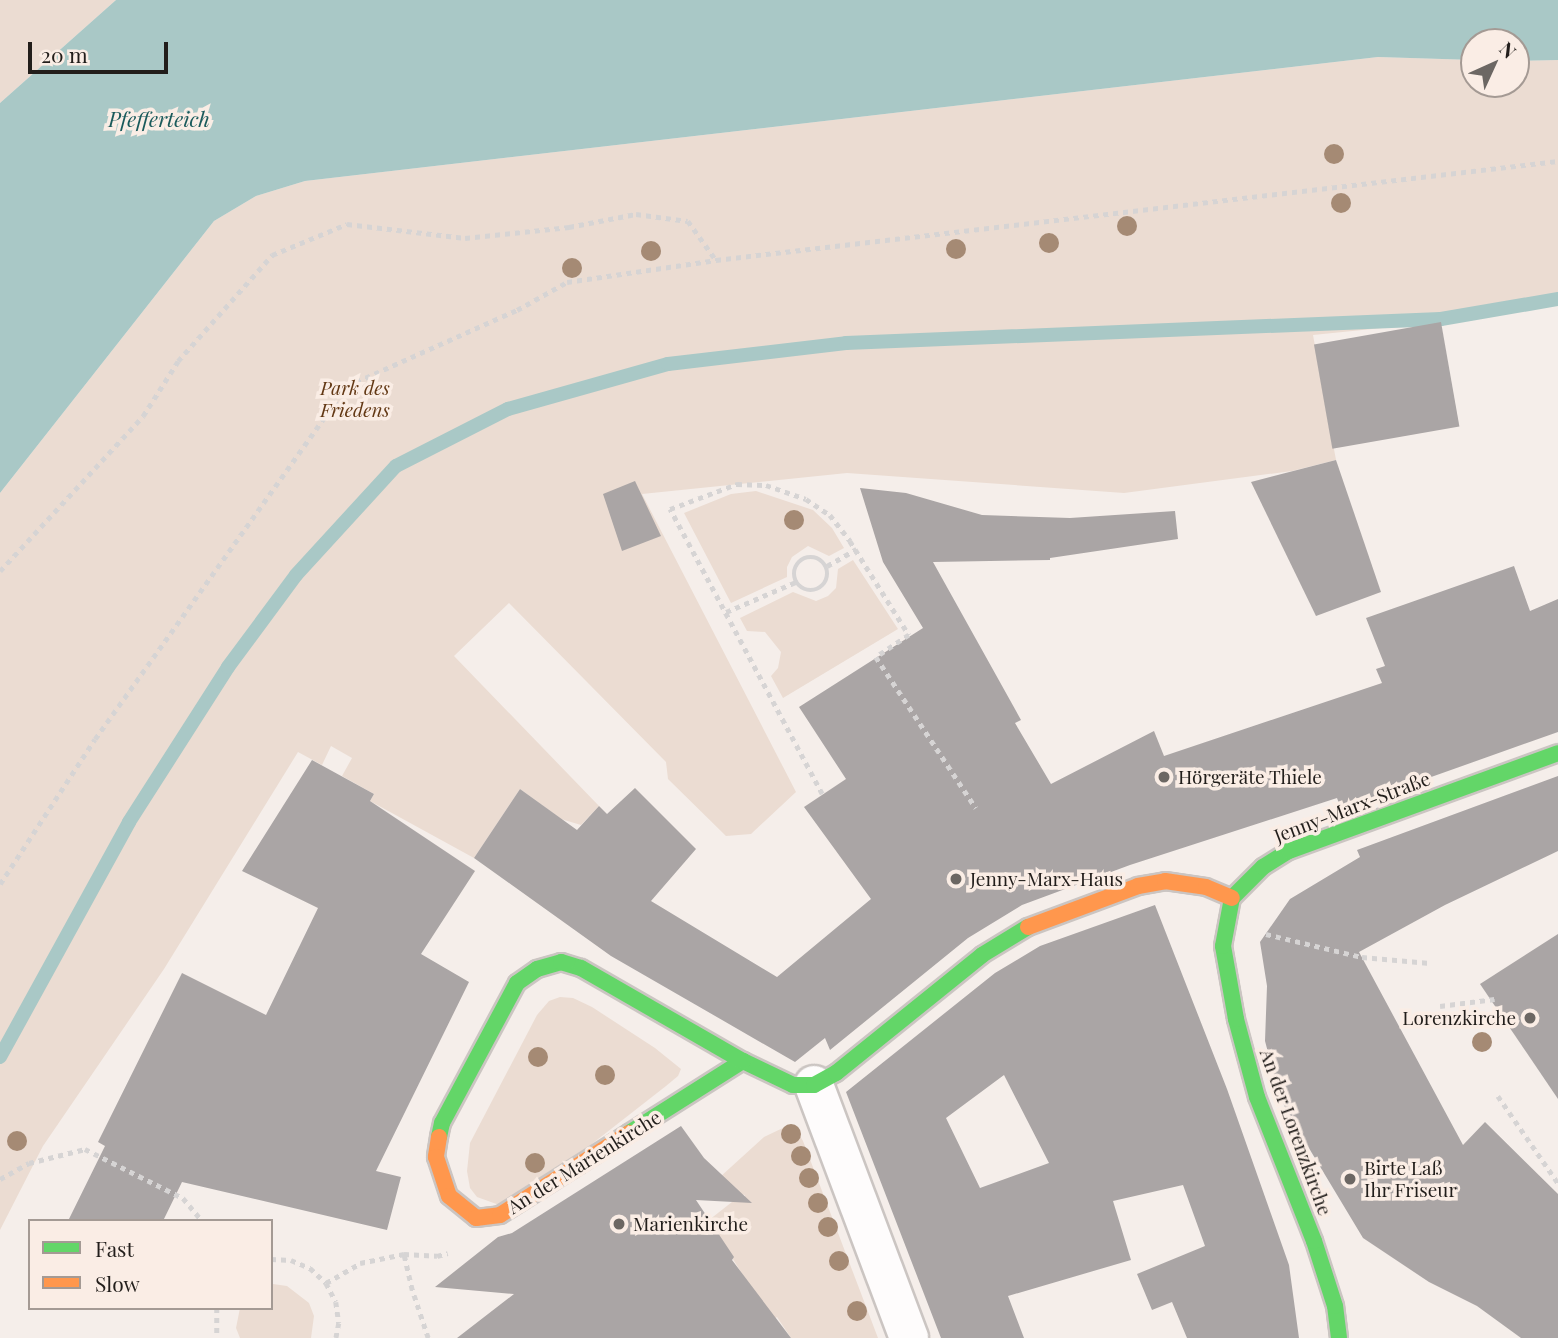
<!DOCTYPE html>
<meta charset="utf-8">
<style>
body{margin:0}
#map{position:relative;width:1558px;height:1338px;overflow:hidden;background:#f5eeea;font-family:"Playfair Display",serif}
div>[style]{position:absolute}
.green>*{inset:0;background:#ebdcd2}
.water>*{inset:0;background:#a9c8c6}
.stream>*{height:14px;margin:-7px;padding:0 7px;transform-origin:7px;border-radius:7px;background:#a9c8c6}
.building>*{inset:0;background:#aaa5a5;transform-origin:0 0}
.path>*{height:4.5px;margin-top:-2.25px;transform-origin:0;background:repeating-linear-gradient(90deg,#d6d4d4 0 5px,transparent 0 10px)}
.path>.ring{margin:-2.25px;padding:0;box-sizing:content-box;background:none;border:4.5px solid #d6d4d4;border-radius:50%}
.roads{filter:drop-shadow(2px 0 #cbc5c2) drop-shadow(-2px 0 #cbc5c2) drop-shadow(0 2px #cbc5c2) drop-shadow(0 -2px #cbc5c2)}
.street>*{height:38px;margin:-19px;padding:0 19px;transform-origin:19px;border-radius:19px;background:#fefcfc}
.fast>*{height:16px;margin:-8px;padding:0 8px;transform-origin:8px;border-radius:8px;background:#63d668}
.slow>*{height:16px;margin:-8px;padding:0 8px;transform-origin:8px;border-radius:8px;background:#ff974d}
.trees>*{width:20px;height:20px;margin:-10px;border-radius:50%;background:#a58a74}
.dots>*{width:19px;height:19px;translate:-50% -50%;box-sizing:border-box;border:4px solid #faede5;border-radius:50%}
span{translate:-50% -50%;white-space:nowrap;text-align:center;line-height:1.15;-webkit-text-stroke:7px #faede5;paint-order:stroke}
.park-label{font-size:19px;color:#633814;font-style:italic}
.poi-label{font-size:19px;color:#221e1b}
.left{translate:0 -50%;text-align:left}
.right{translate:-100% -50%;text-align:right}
.street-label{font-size:19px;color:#221e1b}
.water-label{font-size:21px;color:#1a5a5b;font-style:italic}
.legend{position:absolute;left:28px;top:1219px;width:245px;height:91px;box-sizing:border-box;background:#faede5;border:2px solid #a49a94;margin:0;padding:9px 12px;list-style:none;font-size:21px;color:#221e1b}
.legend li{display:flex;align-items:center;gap:14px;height:35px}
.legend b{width:35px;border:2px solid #a49a94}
.north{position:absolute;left:1460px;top:28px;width:70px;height:70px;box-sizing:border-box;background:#faede5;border:2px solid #a49a94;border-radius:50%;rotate:45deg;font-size:19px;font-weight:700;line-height:28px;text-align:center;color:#221e1b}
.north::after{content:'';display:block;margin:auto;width:24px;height:32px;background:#6c6763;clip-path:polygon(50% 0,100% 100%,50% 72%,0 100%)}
.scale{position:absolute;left:28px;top:42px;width:140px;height:32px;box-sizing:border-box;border:4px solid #221e1b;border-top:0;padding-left:9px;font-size:21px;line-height:24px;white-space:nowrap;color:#221e1b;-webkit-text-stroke:5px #faede5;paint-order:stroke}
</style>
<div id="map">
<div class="green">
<i style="clip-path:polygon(0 0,116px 0,0 103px)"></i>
<i style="clip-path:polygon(1378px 57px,1474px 60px,1474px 84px,1516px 84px,1516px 61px,1558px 60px,1558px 305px,1441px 322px,1313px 335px,1336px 460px,1292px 471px,1124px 493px,847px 473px,642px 494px,796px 792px,751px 834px,726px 836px,668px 779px,666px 762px,509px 603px,454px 656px,599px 806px,581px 825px,561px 819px,520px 789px,474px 858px,370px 801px,374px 794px,342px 776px,352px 758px,331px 746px,322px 765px,298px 752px,164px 969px,43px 1146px,0 1230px,0 493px,214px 221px,256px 196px,305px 181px)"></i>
<i style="clip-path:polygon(756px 491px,813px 510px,832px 528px,844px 548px,829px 556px,808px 546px,792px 557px,787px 567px,787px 577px,731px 603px,684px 513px,731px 494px)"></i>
<i style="clip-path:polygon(853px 560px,898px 629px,783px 698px,771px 676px,778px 668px,781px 652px,765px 632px,747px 631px,740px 618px,793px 592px,816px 601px,828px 596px,836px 588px,838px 569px)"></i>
<i style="clip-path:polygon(560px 997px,573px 998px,592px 1007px,655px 1048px,681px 1069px,678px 1076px,666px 1086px,556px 1172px,502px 1206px,477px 1197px,470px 1188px,467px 1171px,470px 1143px,537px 1015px,549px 1001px)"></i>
<i style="clip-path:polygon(787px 1126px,797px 1131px,803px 1141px,878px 1338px,791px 1338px,777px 1317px,771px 1321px,709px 1220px,732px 1202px,744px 1202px,745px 1195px,733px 1193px,720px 1177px,764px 1137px)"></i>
<i style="clip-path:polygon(273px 1284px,287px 1286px,309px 1303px,314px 1316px,311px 1338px,240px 1338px,236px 1328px,240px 1308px,271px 1308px)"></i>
</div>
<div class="water">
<i style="clip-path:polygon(116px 0,1558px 0,1558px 60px,1516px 61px,1516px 42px,1474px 42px,1474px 60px,1378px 57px,305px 181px,256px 196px,214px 221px,0 493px,0 103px)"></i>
</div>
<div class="stream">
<i style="left:0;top:1057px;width:268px;rotate:-61.2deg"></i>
<i style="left:129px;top:822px;width:184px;rotate:-57.4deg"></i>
<i style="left:228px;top:667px;width:114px;rotate:-53.5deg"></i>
<i style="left:296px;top:575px;width:148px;rotate:-47.5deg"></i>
<i style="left:396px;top:466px;width:126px;rotate:-27deg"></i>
<i style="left:508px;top:409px;width:166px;rotate:-15.7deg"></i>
<i style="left:668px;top:364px;width:179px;rotate:-6.7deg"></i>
<i style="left:846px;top:343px;width:595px;rotate:-2.31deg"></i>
<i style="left:1441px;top:319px;width:119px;rotate:-9.7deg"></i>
</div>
<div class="building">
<i style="left:1441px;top:322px;width:106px;height:129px;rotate:80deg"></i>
<i style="clip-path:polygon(1336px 460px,1381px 592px,1316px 616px,1251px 482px)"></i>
<i style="clip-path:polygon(635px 481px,661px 536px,622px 551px,603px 494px)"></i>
<i style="clip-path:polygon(860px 488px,906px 493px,982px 515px,1070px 518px,1175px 511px,1178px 539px,1050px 558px,1050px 560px,933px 562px,1021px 720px,1015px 723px,1051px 784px,1154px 731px,1164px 756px,1382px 683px,1376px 669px,1385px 666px,1366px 618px,1514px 566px,1530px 611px,1558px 599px,1558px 732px,1341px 809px,1337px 798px,1130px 865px,1022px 905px,968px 938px,830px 1050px,825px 1038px,795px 1062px,611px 956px,474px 858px,520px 789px,577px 830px,599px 806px,607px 814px,635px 788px,696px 849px,651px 901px,777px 977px,871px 899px,804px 807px,846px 779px,799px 707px,923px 628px,883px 562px)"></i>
<i style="clip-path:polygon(312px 760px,374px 794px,370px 801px,475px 871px,421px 954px,469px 982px,376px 1171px,401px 1177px,387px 1230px,182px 1182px,163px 1221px,68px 1221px,105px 1146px,98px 1142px,182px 973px,266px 1015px,318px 908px,242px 871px)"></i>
<i style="clip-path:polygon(1558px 776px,1558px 851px,1445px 905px,1359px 952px,1463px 1145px,1485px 1122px,1558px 1194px,1558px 1338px,1521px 1338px,1477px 1306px,1429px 1282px,1363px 1238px,1286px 1110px,1278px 1090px,1265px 1041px,1267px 986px,1260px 942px,1290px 899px,1360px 857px,1357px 850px)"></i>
<i style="clip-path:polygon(evenodd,1155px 905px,1227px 1089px,1289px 1265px,1299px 1338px,1187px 1338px,1172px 1302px,1152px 1310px,1137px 1274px,1205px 1246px,1183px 1185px,1113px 1201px,1131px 1260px,1008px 1296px,1024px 1338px,941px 1338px,846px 1092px,995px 973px,1040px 946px,1155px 905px,1004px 1075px,1049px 1163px,980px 1188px,946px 1118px,1004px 1075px)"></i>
<i style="clip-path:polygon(1558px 934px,1558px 1099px,1480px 984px)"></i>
<i style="clip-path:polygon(681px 1126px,704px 1158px,752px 1203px,696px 1200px,734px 1257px,732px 1260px,791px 1338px,457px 1338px,514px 1294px,435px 1287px,498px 1237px,512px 1233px)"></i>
</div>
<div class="path">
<i class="ring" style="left:794px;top:557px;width:29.5px;height:29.5px"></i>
<i style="left:827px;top:566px;width:34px;rotate:-30deg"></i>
<i style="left:0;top:571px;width:211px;rotate:-47.3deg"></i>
<i style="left:143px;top:416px;width:65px;rotate:-57.5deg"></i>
<i style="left:178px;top:361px;width:142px;rotate:-48.4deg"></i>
<i style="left:272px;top:255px;width:81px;rotate:-22.5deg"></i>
<i style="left:347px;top:224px;width:119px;rotate:6.8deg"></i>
<i style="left:465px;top:238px;width:105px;rotate:-6deg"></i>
<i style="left:569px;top:227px;width:68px;rotate:-11deg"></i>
<i style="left:636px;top:214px;width:52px;rotate:7.7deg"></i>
<i style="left:688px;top:221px;width:48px;rotate:54.3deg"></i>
<i style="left:726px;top:612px;width:76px;rotate:-23.2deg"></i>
<i style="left:822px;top:794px;width:323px;rotate:-118.1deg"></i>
<i style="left:670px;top:509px;width:72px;rotate:-20.5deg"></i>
<i style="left:737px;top:484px;width:29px;rotate:2deg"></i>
<i style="left:766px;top:485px;width:42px;rotate:19.3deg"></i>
<i style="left:806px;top:499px;width:29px;rotate:34deg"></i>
<i style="left:830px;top:515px;width:33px;rotate:52deg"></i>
<i style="left:850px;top:541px;width:111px;rotate:57.9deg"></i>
<i style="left:909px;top:635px;width:40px;rotate:146deg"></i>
<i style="left:876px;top:657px;width:181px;rotate:56.5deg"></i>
<i style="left:0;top:884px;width:173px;rotate:-56.8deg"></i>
<i style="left:95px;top:739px;width:434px;rotate:-54.5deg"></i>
<i style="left:347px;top:386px;width:186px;rotate:-24.1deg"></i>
<i style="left:517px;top:310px;width:57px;rotate:-29.2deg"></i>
<i style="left:567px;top:282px;width:151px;rotate:-8.4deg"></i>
<i style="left:716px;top:260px;width:848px;rotate:-6.71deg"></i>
<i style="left:1266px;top:934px;width:99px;rotate:13.5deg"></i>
<i style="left:1362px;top:957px;width:68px;rotate:5deg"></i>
<i style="left:1440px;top:1006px;width:55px;rotate:-7.3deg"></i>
<i style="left:1498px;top:1096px;width:106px;rotate:55.4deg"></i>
<i style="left:0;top:1179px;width:33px;rotate:-29deg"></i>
<i style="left:29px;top:1163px;width:58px;rotate:-14deg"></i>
<i style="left:85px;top:1149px;width:110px;rotate:26.6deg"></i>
<i style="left:183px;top:1198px;width:30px;rotate:50deg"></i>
<i style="left:271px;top:1259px;width:20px;rotate:3deg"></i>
<i style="left:291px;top:1260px;width:21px;rotate:23deg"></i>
<i style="left:310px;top:1268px;width:22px;rotate:43deg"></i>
<i style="left:326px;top:1283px;width:21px;rotate:62deg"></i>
<i style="left:336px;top:1302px;width:21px;rotate:82deg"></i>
<i style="left:339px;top:1323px;width:15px;rotate:101deg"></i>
<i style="left:326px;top:1283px;width:39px;rotate:-30deg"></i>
<i style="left:360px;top:1263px;width:45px;rotate:-11.6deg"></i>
<i style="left:217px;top:1308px;width:30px;rotate:90deg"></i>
<i style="left:428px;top:1338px;width:51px;rotate:-108.4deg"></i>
<i style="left:412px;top:1290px;width:37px;rotate:-103deg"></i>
<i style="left:404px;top:1254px;width:33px;rotate:3deg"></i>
<i style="left:437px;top:1256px;width:11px;rotate:-15deg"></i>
</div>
<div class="roads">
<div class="street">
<i style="left:814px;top:1085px;width:270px;rotate:69.4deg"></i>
</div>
<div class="fast">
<i style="left:629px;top:1133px;width:135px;rotate:-32.3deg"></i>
<i style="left:743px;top:1061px;width:55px;rotate:25.6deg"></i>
<i style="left:793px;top:1085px;width:21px"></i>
<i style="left:814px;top:1085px;width:25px;rotate:-29deg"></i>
<i style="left:836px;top:1073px;width:188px;rotate:-38.9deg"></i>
<i style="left:982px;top:955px;width:54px;rotate:-31.3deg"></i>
<i style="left:439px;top:1137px;width:14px;rotate:-78deg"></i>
<i style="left:442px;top:1123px;width:159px;rotate:-61.8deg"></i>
<i style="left:517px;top:983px;width:24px;rotate:-35deg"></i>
<i style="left:537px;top:969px;width:25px;rotate:-16deg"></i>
<i style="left:561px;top:962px;width:21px;rotate:17deg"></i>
<i style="left:581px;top:968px;width:187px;rotate:29.9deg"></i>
<i style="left:1339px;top:1338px;width:32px;rotate:-97deg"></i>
<i style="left:1335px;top:1306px;width:68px;rotate:-107.9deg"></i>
<i style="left:1314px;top:1241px;width:155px;rotate:-111.6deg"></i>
<i style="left:1257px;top:1097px;width:81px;rotate:-105.1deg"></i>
<i style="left:1236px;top:1019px;width:74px;rotate:-100.1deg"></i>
<i style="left:1223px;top:946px;width:49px;rotate:-79.4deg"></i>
<i style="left:1232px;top:898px;width:44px;rotate:-45deg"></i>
<i style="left:1263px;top:867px;width:31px;rotate:-32deg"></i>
<i style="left:1289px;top:851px;width:286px;rotate:-20deg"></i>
</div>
<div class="slow">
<i style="left:1028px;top:927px;width:117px;rotate:-20.4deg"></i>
<i style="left:1138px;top:886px;width:27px;rotate:-10deg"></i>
<i style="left:1165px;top:881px;width:41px;rotate:8.3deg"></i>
<i style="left:1206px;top:887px;width:28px;rotate:23deg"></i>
<i style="left:439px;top:1137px;width:20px;rotate:99deg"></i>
<i style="left:436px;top:1157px;width:41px;rotate:71.6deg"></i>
<i style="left:449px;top:1196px;width:35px;rotate:39deg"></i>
<i style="left:476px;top:1218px;width:24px;rotate:-7deg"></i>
<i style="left:500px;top:1215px;width:153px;rotate:-32.4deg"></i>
</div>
</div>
<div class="trees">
<i style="left:1334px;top:154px"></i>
<i style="left:1341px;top:203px"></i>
<i style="left:1127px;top:226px"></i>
<i style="left:1049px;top:243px"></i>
<i style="left:956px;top:249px"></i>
<i style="left:651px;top:251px"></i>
<i style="left:572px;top:268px"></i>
<i style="left:794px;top:520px"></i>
<i style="left:1482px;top:1042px"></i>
<i style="left:538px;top:1057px"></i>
<i style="left:605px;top:1075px"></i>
<i style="left:791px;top:1134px"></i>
<i style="left:17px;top:1141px"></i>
<i style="left:801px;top:1156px"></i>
<i style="left:535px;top:1163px"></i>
<i style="left:809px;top:1178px"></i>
<i style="left:818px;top:1203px"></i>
<i style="left:828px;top:1227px"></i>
<i style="left:839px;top:1261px"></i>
<i style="left:857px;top:1311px"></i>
</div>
<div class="dots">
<i style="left:1164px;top:777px;background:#6c6763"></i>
<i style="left:956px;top:879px;background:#6c6763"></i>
<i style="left:1530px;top:1018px;background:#6c6763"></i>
<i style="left:1350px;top:1179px;background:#6c6763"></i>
<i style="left:619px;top:1224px;background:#6c6763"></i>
</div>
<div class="park-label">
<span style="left:355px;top:399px">Park des<br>Friedens</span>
</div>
<div class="poi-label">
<span class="left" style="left:1178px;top:777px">Hörgeräte Thiele</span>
<span class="left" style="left:970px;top:879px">Jenny-Marx-Haus</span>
<span class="right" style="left:1516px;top:1018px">Lorenzkirche</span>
<span class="left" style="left:1364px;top:1179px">Birte Laß<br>Ihr Friseur</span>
<span class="left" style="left:633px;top:1224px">Marienkirche</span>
</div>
<div class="street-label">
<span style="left:1352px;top:807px;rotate:-21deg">Jenny-Marx-Straße</span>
<span style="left:1296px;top:1132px;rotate:70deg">An der Lorenzkirche</span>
<span style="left:584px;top:1162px;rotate:-32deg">An der Marienkirche</span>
</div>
<div class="water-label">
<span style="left:159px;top:118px">Pfefferteich</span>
</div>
<ul class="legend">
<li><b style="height:9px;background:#63d668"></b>Fast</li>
<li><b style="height:9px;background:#ff974d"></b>Slow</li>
</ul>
<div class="north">N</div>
<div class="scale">20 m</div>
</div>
